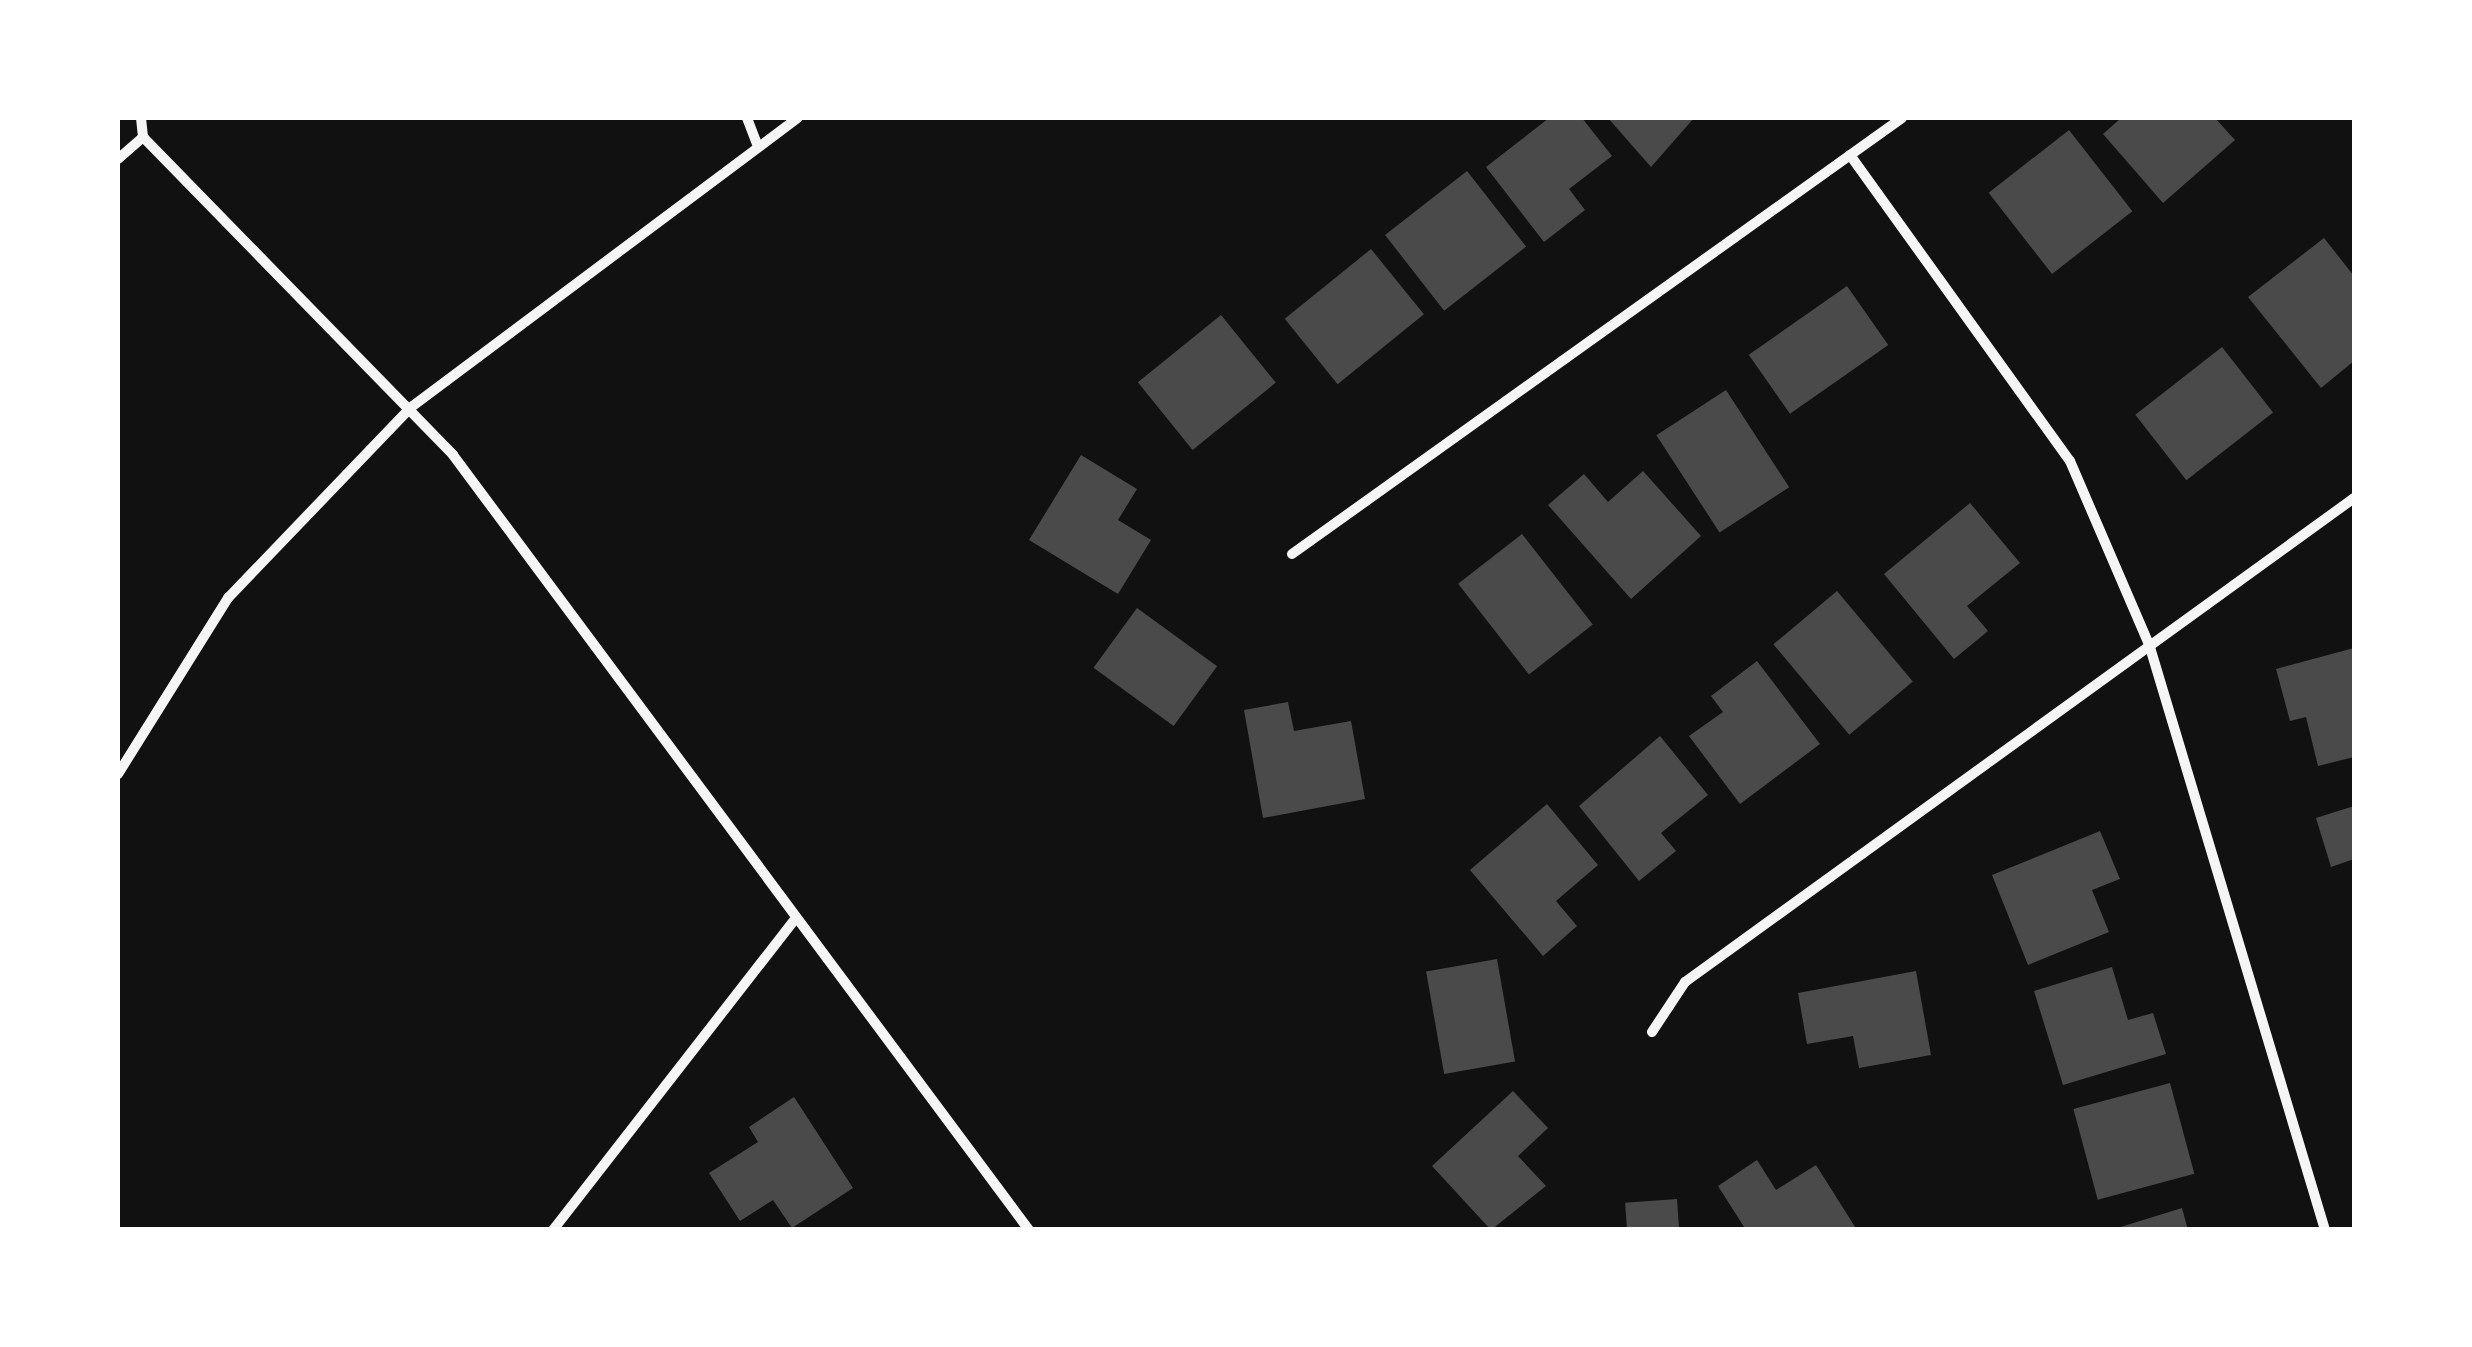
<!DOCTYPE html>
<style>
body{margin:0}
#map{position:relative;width:2472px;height:1347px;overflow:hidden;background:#111;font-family:"Zilla Slab",serif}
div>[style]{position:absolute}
.building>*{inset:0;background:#4a4a4a;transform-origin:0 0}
.minor>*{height:10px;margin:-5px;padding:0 5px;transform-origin:5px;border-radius:5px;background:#f5f5f5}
span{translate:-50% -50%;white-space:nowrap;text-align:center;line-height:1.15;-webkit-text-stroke:8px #fff;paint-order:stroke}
.frame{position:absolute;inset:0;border:120px solid #fff;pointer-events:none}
</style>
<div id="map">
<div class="building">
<i style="clip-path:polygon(1549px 118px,1582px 118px,1612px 156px,1569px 189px,1585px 210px,1544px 242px,1486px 167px)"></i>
<i style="clip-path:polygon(1608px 118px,1694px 118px,1651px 167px)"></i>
<i style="clip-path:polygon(2121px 118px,2215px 118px,2235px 140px,2163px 203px,2103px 134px)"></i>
<i style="left:2069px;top:130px;width:103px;height:102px;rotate:52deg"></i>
<i style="left:1467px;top:171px;width:96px;height:104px;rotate:52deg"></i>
<i style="clip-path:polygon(2324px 238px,2354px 276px,2354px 361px,2321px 388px,2248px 297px)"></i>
<i style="left:1371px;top:249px;width:84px;height:111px;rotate:51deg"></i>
<i style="left:1847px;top:286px;width:72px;height:120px;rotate:55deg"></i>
<i style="left:1221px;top:315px;width:87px;height:107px;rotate:51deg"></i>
<i style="left:2222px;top:347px;width:83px;height:110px;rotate:52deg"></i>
<i style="left:1726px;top:390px;width:116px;height:83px;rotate:57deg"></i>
<i style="clip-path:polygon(1081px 455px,1137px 489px,1118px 520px,1151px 540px,1118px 594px,1029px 540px)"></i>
<i style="clip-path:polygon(1643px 471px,1701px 536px,1631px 599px,1548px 505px,1584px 474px,1608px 502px)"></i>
<i style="clip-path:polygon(1970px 503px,2020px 563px,1967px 606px,1988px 631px,1954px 659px,1884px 574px)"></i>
<i style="left:1522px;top:534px;width:115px;height:81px;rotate:52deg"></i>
<i style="left:1837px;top:591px;width:118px;height:83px;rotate:50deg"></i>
<i style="left:1137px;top:608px;width:99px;height:74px;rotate:36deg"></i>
<i style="clip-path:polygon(2354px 648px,2354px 757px,2318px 766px,2306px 717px,2290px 721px,2276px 669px)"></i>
<i style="clip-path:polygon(1757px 661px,1820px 744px,1740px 804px,1689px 736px,1723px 712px,1711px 696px)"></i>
<i style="clip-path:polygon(1288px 702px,1294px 731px,1351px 721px,1365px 799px,1263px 818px,1244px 710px)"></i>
<i style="clip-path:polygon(1660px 736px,1708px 795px,1661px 833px,1676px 851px,1639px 881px,1579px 806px)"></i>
<i style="clip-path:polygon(1547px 804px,1598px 865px,1556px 901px,1577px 926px,1543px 956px,1470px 870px)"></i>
<i style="clip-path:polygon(2354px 806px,2354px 859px,2331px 867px,2316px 818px)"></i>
<i style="clip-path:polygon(2100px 831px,2120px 879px,2092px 890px,2109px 932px,2028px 965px,1992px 875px)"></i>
<i style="left:1497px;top:959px;width:104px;height:72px;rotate:80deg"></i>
<i style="clip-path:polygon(2112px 967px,2128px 1020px,2153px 1013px,2166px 1054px,2063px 1085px,2034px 991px)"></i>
<i style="clip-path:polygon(1916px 971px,1931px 1055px,1859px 1068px,1853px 1036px,1807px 1044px,1798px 993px)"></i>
<i style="left:2170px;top:1083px;width:94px;height:100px;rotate:75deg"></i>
<i style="clip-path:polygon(1513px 1091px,1548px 1128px,1518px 1156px,1546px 1186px,1491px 1230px,1432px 1166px)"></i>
<i style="clip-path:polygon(794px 1097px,853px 1188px,792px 1228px,773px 1200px,740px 1221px,709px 1173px,758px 1142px,749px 1127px)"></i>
<i style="clip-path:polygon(1757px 1160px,1776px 1190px,1816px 1165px,1857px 1230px,1746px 1230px,1718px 1186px)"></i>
<i style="left:1677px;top:1199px;width:31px;height:52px;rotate:86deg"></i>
<i style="clip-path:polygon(2182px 1208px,2188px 1230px,2114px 1230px,2114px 1229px)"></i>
</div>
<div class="minor">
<i style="left:141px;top:118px;width:19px;rotate:84deg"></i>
<i style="left:747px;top:118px;width:30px;rotate:69deg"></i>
<i style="left:143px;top:137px;width:444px;rotate:45.7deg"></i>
<i style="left:453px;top:455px;width:966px;rotate:53.38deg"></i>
<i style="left:1850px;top:155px;width:377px;rotate:54.3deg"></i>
<i style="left:2070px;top:461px;width:199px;rotate:66.7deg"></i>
<i style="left:2149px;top:644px;width:612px;rotate:73.28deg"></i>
<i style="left:118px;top:159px;width:33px;rotate:-41deg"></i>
<i style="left:1292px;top:554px;width:750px;rotate:-35.56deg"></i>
<i style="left:118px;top:774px;width:208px;rotate:-58deg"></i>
<i style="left:228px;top:598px;width:263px;rotate:-46.2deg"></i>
<i style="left:410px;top:408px;width:484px;rotate:-36.8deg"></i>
<i style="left:1652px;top:1032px;width:60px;rotate:-56.6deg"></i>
<i style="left:1685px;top:982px;width:826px;rotate:-35.88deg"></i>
<i style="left:553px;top:1230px;width:394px;rotate:-52.1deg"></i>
</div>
<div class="frame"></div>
</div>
